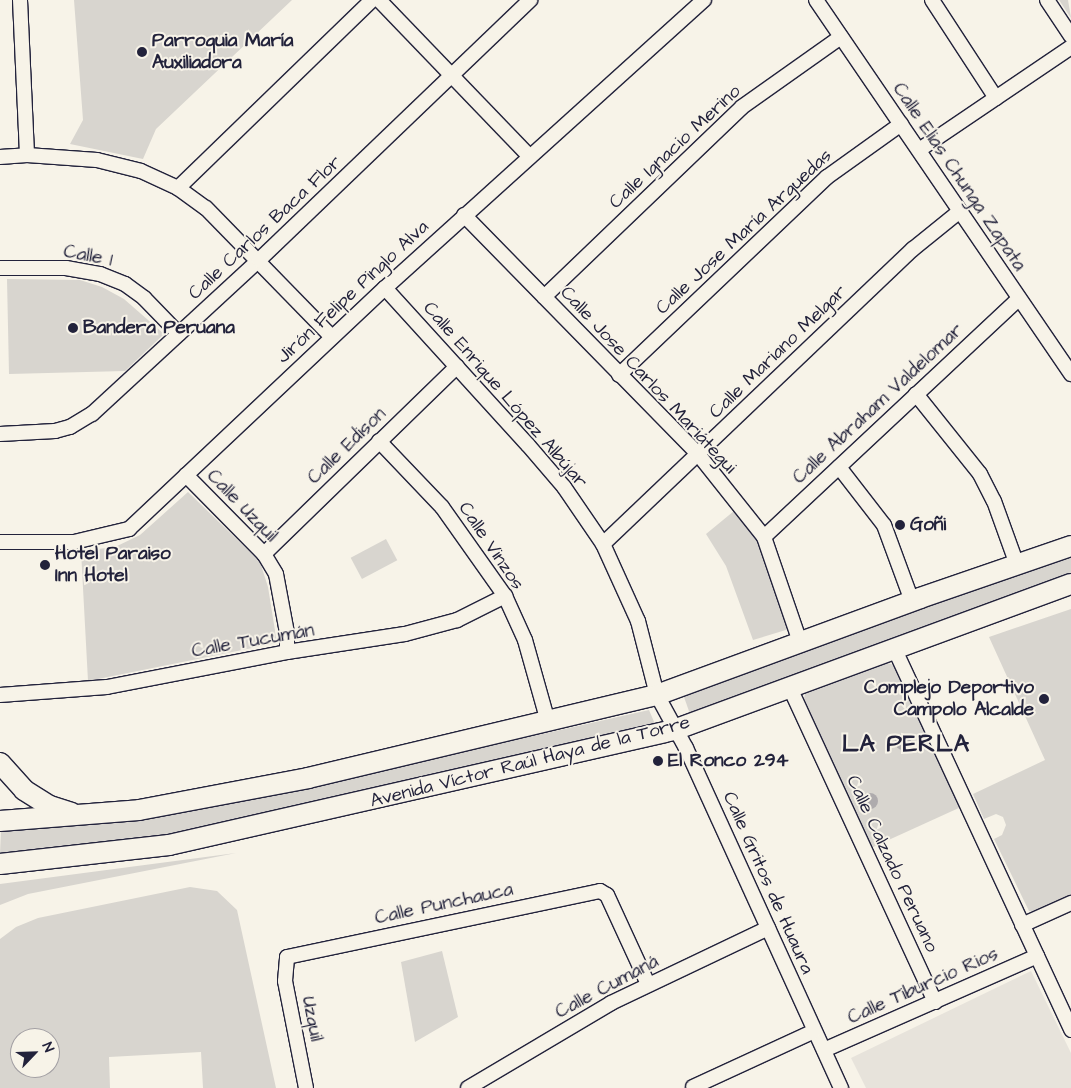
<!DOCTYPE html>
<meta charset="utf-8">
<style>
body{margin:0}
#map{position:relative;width:1071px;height:1088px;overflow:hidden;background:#f7f3e8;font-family:"Architects Daughter",sans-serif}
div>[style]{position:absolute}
.built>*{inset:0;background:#e7e3db}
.green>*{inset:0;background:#d8d5cf;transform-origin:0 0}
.water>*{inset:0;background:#aeabad}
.round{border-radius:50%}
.roads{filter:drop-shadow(1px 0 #22223b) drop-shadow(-1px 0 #22223b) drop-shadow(0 1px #22223b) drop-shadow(0 -1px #22223b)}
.street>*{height:14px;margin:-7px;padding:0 7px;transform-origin:7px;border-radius:7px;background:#f7f3e8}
.secondary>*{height:20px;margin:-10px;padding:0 10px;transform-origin:10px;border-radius:10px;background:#f7f3e8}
.dots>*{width:14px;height:14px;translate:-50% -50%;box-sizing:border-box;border:2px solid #f7f3e8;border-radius:50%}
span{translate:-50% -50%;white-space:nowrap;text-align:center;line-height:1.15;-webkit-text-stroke:4px #f7f3e8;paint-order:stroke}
.poi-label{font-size:19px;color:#22223b;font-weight:700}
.left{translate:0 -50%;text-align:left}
.right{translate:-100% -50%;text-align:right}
.street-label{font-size:19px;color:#22223b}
.district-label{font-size:24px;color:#22223b;font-weight:700;letter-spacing:1px}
.north{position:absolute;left:10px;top:1028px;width:50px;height:50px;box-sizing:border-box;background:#f7f3e8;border:1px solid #a29fa3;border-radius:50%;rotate:66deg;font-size:14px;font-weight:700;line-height:20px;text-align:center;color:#22223b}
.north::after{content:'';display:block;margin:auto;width:18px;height:22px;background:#22223b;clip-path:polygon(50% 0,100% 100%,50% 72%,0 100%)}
</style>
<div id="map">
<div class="built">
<i style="clip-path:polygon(1031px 971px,1071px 1053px,1071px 1088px,866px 1088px,851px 1058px)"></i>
</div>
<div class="green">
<i style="clip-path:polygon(74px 0,292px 0,156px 129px,143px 159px,70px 144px,83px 120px)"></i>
<i style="clip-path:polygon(1059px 0,1068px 0,1071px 18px)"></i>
<i style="clip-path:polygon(7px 279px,80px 280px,102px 287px,124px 299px,164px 334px,125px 371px,9px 374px)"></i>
<i style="clip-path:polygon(188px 492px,260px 562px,268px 587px,277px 643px,88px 681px,81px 551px,115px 547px,140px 535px)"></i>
<i style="clip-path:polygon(734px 511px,757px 540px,789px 629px,753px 640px,726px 566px,706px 534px)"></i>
<i style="left:386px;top:539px;width:24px;height:40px;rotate:62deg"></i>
<i style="clip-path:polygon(1071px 558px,1071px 574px,690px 714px,684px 697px,934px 603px)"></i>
<i style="clip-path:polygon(1071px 609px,1071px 895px,1034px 912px,1029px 911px,994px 839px,1002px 835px,1006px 825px,1003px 817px,996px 814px,984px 819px,973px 794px,1045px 760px,989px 637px)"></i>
<i style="clip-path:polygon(888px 663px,896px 666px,961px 807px,871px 848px,804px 699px,805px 694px)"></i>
<i style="clip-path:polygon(649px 710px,655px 724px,181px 833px,0 853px,1px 831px,121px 822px,339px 780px)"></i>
<i style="clip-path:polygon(236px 853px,28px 894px,0 905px,0 884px)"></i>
<i style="clip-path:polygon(evenodd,190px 887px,217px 891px,237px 910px,276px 1088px,203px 1088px,201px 1052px,109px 1057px,110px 1088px,0 1088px,0 939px,16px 927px,38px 918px,190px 887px,20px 1038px,50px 1038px,50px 1068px,20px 1068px,20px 1038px)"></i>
<i style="clip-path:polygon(442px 951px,458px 1017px,415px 1042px,401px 962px)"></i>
</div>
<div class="water">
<i class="round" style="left:895px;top:734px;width:16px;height:16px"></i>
<i class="round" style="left:862px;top:793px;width:16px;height:16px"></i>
</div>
<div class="roads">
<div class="street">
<i style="left:20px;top:0;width:155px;rotate:87.4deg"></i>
<i style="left:379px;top:0;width:216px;rotate:46.1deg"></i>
<i style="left:816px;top:0;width:453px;rotate:55.7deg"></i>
<i style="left:932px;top:0;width:117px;rotate:56.9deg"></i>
<i style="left:1047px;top:0;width:43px;rotate:56.3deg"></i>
<i style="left:919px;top:150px;width:184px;rotate:-34.1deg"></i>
<i style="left:0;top:157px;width:27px;rotate:-4deg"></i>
<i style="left:27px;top:155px;width:70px;rotate:4.1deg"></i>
<i style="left:97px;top:160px;width:45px;rotate:14deg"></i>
<i style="left:141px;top:171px;width:41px;rotate:24.7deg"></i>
<i style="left:178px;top:188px;width:34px;rotate:36deg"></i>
<i style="left:206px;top:208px;width:180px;rotate:45.7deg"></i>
<i style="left:178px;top:188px;width:270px;rotate:-44.1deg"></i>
<i style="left:464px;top:215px;width:334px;rotate:45.6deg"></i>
<i style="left:698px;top:454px;width:106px;rotate:51.5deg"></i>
<i style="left:764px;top:537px;width:111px;rotate:71.1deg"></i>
<i style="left:0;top:268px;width:66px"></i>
<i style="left:66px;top:268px;width:35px;rotate:10deg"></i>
<i style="left:100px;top:274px;width:27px;rotate:22deg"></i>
<i style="left:125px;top:284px;width:24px;rotate:36deg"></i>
<i style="left:144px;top:298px;width:50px;rotate:45.8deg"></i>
<i style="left:385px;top:288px;width:212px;rotate:47.7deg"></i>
<i style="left:528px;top:445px;width:55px;rotate:49.4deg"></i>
<i style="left:564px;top:487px;width:69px;rotate:55.6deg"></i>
<i style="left:603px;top:544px;width:85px;rotate:65.6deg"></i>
<i style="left:638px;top:621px;width:76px;rotate:75.6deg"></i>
<i style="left:657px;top:695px;width:60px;rotate:61.3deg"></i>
<i style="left:686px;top:748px;width:374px;rotate:65.5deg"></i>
<i style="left:544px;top:297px;width:274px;rotate:-43.8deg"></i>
<i style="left:742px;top:107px;width:121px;rotate:-35.3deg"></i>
<i style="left:619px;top:375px;width:287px;rotate:-43.6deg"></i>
<i style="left:827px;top:177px;width:91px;rotate:-35.6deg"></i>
<i style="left:916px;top:394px;width:102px;rotate:51.3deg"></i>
<i style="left:980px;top:474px;width:30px;rotate:63deg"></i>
<i style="left:994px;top:501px;width:68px;rotate:70.2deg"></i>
<i style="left:0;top:434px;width:55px;rotate:-3.1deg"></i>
<i style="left:55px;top:431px;width:16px;rotate:-15deg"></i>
<i style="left:70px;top:427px;width:26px;rotate:-31deg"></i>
<i style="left:92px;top:414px;width:227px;rotate:-42.7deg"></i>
<i style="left:259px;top:260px;width:376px;rotate:-43.8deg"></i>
<i style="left:379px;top:441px;width:91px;rotate:46.3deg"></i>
<i style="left:442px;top:507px;width:109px;rotate:54.7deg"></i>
<i style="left:505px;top:596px;width:48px;rotate:65.6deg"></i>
<i style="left:525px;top:640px;width:85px;rotate:74.3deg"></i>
<i style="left:839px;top:467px;width:73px;rotate:52.2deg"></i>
<i style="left:884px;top:525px;width:81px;rotate:69.8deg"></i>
<i style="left:186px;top:475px;width:111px;rotate:45.4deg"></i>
<i style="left:264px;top:554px;width:23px;rotate:59deg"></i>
<i style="left:276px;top:574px;width:60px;rotate:79.4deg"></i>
<i style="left:287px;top:633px;width:19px;rotate:90deg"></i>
<i style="left:764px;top:537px;width:349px;rotate:-43.1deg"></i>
<i style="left:0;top:542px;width:74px"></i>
<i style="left:74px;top:542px;width:57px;rotate:-13.3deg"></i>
<i style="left:129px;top:529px;width:352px;rotate:-43.3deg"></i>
<i style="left:385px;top:288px;width:430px;rotate:-42.1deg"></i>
<i style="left:603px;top:544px;width:428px;rotate:-43.6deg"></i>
<i style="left:913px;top:249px;width:60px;rotate:-39deg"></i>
<i style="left:264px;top:554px;width:269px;rotate:-44.2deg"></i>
<i style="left:895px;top:650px;width:419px;rotate:65.1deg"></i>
<i style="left:790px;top:688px;width:346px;rotate:65.2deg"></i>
<i style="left:0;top:695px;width:107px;rotate:-4.3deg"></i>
<i style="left:107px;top:687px;width:183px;rotate:-11deg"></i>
<i style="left:287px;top:652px;width:119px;rotate:-8.7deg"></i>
<i style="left:405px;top:634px;width:54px;rotate:-15.1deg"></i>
<i style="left:457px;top:620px;width:54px;rotate:-26.6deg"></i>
<i style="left:1022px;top:925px;width:54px;rotate:-24.2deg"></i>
<i style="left:824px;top:1050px;width:233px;rotate:-23.8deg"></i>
<i style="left:693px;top:1087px;width:133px;rotate:-24.8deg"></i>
<i style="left:306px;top:1088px;width:109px;rotate:-101.1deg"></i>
<i style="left:285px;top:981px;width:24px;rotate:-85deg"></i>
<i style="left:287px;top:957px;width:320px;rotate:-11.9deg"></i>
<i style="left:600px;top:891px;width:8px;rotate:30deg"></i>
<i style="left:607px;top:895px;width:98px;rotate:65.3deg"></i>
<i style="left:468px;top:1088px;width:166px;rotate:-30.7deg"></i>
<i style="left:611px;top:1003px;width:174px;rotate:-25.5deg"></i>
</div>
<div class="secondary">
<i style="left:0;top:763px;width:36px;rotate:48deg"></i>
<i style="left:24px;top:790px;width:31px;rotate:32deg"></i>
<i style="left:50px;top:806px;width:23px;rotate:18deg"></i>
<i style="left:0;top:821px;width:139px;rotate:-4.5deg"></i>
<i style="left:139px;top:810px;width:172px;rotate:-10.7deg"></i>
<i style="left:308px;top:778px;width:359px;rotate:-13.4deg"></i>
<i style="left:657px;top:695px;width:280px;rotate:-20.2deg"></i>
<i style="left:920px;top:598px;width:160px;rotate:-19deg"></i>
<i style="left:0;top:864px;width:170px;rotate:-6.4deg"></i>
<i style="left:169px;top:845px;width:518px;rotate:-12.83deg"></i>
<i style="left:674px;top:730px;width:423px;rotate:-20.2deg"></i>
</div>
</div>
<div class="dots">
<i style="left:142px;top:52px;background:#22223b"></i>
<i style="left:73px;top:328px;background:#22223b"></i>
<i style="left:900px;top:525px;background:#22223b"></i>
<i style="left:45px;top:565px;background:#22223b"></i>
<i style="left:1044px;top:699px;background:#22223b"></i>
<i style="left:658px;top:761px;background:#22223b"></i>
</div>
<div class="poi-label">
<span class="left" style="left:152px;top:52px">Parroquia María<br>Auxiliadora</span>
<span class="left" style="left:83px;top:328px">Bandera Peruana</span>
<span class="left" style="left:910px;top:525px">Goñi</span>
<span class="left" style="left:55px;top:565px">Hotel Paraiso<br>Inn Hotel</span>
<span class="right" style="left:1034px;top:699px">Complejo Deportivo<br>Campolo Alcalde</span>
<span class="left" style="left:668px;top:761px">El Ronco 294</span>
</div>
<div class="street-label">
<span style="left:675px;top:147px;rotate:-43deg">Calle Ignacio Merino</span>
<span style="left:959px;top:177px;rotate:56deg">Calle Elias Chunga Zapata</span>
<span style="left:265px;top:228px;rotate:-43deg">Calle Carlos Baca Flor</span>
<span style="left:744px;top:232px;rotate:-43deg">Calle Jose María Arguedas</span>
<span style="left:88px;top:256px;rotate:11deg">Calle 1</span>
<span style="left:353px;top:292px;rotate:-43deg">Jirón Felipe Pinglo Alva</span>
<span style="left:778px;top:352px;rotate:-44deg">Calle Mariano Melgar</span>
<span style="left:648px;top:380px;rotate:47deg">Calle Jose Carlos Mariátegui</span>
<span style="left:505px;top:395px;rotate:49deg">Calle Enrique López Albújar</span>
<span style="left:878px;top:404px;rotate:-43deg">Calle Abraham Valdelomar</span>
<span style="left:347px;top:446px;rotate:-44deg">Calle Edison</span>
<span style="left:242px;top:506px;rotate:46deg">Calle Uzquil</span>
<span style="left:491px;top:546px;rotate:56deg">Calle Vinzos</span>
<span style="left:253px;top:641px;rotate:-10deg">Calle Tucumán</span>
<span style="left:530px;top:762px;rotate:-14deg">Avenida Víctor Raúl Haya de la Torre</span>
<span style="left:892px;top:864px;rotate:65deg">Calle Calzado Peruano</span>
<span style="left:768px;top:883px;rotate:66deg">Calle Gritos de Huaura</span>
<span style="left:444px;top:904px;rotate:-12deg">Calle Punchauca</span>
<span style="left:923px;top:986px;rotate:-24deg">Calle Tiburcio Rios</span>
<span style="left:607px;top:987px;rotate:-28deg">Calle Cumaná</span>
<span style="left:312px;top:1019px;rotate:79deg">Uzquil</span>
</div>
<div class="district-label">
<span style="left:906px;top:745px">LA PERLA</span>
</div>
<div class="north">N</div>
</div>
